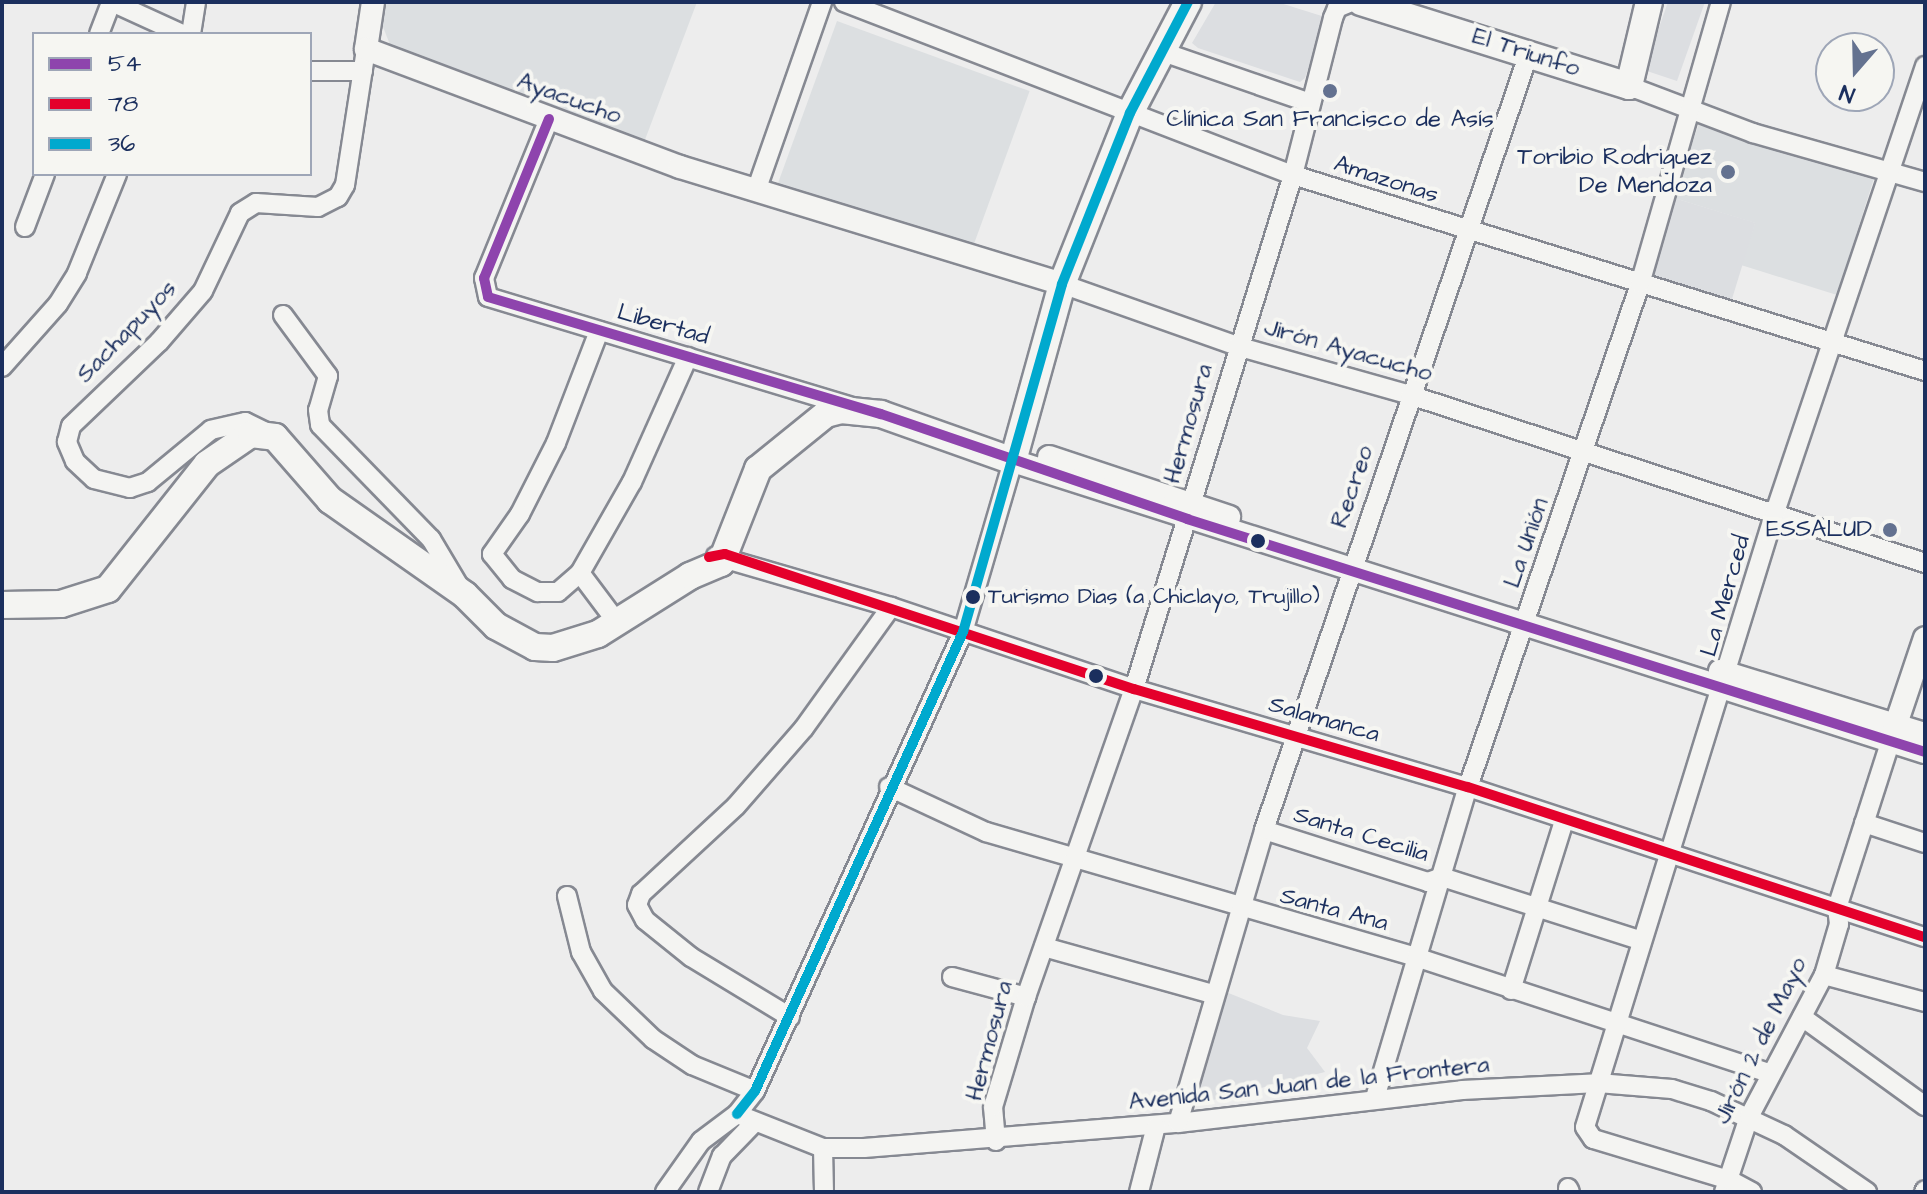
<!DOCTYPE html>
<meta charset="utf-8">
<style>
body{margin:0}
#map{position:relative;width:1927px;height:1194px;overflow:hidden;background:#ededed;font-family:"Architects Daughter",sans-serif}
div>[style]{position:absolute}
.built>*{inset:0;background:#dcdfe1;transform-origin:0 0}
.green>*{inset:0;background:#dcdee1;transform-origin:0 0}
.roads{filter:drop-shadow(2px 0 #868992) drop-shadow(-2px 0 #868992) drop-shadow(0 2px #868992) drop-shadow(0 -2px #868992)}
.minor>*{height:18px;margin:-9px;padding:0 9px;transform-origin:9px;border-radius:9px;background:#f4f4f2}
.major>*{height:22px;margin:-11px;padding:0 11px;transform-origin:11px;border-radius:11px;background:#f4f4f2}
.highway>*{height:26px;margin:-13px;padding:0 13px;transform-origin:13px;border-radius:13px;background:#f4f4f2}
.bus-1>*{height:10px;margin:-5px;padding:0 5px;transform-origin:5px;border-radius:5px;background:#8e44ad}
.bus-2>*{height:10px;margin:-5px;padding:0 5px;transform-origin:5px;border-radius:5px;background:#e4002b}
.bus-3>*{height:10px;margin:-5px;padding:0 5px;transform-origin:5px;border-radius:5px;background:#00a9ce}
.dots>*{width:22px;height:22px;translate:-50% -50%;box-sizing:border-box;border:4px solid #f6f6f2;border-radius:50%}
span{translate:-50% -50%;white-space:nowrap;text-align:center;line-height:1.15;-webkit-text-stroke:8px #f6f6f2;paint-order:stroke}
.bus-label{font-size:22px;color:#1b2f5e}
.left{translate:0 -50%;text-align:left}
.street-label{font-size:24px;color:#1b2f5e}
.poi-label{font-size:24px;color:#1b2f5e}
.right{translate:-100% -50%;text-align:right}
.frame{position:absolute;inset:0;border:4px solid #1b2f5e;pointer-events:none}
.legend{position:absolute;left:32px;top:32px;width:280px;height:144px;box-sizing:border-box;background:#f6f6f2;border:2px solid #9ea6b7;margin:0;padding:10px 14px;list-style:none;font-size:24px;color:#1b2f5e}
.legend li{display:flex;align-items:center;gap:16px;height:40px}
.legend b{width:40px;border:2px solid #9ea6b7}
.north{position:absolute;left:1815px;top:32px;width:80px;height:80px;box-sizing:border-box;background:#f6f6f2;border:2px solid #9ea6b7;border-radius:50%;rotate:200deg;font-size:22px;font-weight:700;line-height:32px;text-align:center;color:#1b2f5e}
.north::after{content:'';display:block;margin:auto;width:28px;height:36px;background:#647290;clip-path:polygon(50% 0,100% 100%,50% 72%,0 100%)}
</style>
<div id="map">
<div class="built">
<i style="clip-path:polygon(385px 2px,697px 2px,643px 145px,392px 50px,380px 19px)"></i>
<i style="left:837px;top:21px;width:205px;height:174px;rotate:20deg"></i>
<i style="clip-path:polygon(1700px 120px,1875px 175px,1837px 295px,1741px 265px,1755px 223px,1674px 198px)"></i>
</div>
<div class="green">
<i style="clip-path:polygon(1216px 2px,1277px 2px,1325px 17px,1305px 78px,1300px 82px,1198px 48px,1192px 43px)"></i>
<i style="clip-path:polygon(1668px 2px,1705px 2px,1677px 81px,1644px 70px)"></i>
<i style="left:1674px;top:198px;width:85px;height:86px;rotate:17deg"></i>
<i style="clip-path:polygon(1221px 990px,1283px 1015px,1320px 1021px,1307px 1048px,1325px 1072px,1205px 1102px,1186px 1080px)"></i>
</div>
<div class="roads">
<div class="minor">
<i style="left:112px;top:2px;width:77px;rotate:24.6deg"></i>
<i style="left:844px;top:2px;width:481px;rotate:21.1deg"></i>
<i style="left:1293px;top:175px;width:662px;rotate:17.23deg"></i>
<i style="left:99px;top:34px;width:34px;rotate:-69deg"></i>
<i style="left:191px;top:34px;width:32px;rotate:-81deg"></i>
<i style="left:1160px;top:51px;width:159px;rotate:19.1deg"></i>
<i style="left:310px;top:71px;width:53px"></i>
<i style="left:1629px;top:86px;width:133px;rotate:20.8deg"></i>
<i style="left:1753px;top:133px;width:179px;rotate:15.9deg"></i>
<i style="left:549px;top:119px;width:172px;rotate:112.2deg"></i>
<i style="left:484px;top:278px;width:19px;rotate:78deg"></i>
<i style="left:488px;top:297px;width:381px;rotate:16.8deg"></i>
<i style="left:757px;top:188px;width:197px;rotate:-70.7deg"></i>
<i style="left:25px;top:227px;width:57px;rotate:-69.3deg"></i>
<i style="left:1062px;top:284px;width:186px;rotate:19.5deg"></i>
<i style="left:1237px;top:346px;width:180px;rotate:15.8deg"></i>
<i style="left:1410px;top:395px;width:542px;rotate:18.07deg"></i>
<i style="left:283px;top:315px;width:76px;rotate:53.6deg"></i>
<i style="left:328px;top:376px;width:35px;rotate:106deg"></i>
<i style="left:318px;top:410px;width:15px;rotate:82deg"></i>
<i style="left:320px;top:425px;width:159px;rotate:45.8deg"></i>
<i style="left:431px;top:539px;width:63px;rotate:59.3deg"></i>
<i style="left:599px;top:331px;width:120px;rotate:111deg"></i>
<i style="left:556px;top:443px;width:80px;rotate:116.9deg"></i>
<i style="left:520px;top:514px;width:49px;rotate:125deg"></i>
<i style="left:492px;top:554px;width:32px;rotate:51deg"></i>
<i style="left:512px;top:579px;width:29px;rotate:27deg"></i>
<i style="left:538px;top:592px;width:20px"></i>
<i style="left:558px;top:592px;width:29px;rotate:-41deg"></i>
<i style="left:580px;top:573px;width:105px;rotate:-60.3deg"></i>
<i style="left:632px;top:482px;width:137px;rotate:-65.9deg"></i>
<i style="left:2px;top:367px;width:84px;rotate:-48.4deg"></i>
<i style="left:58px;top:304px;width:36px;rotate:-58deg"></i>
<i style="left:77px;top:273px;width:107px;rotate:-68deg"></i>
<i style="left:268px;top:433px;width:25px;rotate:-154deg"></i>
<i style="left:245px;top:422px;width:35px;rotate:167deg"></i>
<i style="left:211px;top:430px;width:82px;rotate:140.5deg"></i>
<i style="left:148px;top:482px;width:19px;rotate:162deg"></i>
<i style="left:130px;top:488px;width:37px;rotate:-166deg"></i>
<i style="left:94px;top:479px;width:26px;rotate:-137deg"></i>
<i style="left:75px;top:461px;width:21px;rotate:-113deg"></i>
<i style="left:67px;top:442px;width:16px;rotate:-76deg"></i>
<i style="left:71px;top:426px;width:122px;rotate:-43.7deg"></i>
<i style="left:159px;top:342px;width:67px;rotate:-49.2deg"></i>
<i style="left:203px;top:291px;width:86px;rotate:-64.6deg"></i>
<i style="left:240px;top:213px;width:19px;rotate:-32deg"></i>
<i style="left:256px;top:203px;width:62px;rotate:3.7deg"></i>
<i style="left:318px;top:207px;width:22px;rotate:-27deg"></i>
<i style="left:338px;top:197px;width:14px;rotate:-60deg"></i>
<i style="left:345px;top:185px;width:138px;rotate:-81.2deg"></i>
<i style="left:716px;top:556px;width:182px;rotate:16.2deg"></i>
<i style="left:891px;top:607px;width:256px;rotate:18.6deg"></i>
<i style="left:1134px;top:689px;width:348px;rotate:16.4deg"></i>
<i style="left:1468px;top:787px;width:481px;rotate:18.2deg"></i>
<i style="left:580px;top:573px;width:60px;rotate:53.1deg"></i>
<i style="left:889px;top:787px;width:107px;rotate:24.9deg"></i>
<i style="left:986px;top:832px;width:451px;rotate:16.2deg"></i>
<i style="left:1419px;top:958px;width:368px;rotate:18.2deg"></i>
<i style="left:1864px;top:823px;width:64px;rotate:18.2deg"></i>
<i style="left:1264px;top:830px;width:172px;rotate:17.6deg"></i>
<i style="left:1428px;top:882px;width:15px;rotate:-20deg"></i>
<i style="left:1442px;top:877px;width:208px;rotate:17.7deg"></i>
<i style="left:567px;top:896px;width:58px;rotate:76deg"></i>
<i style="left:581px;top:952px;width:45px;rotate:60.6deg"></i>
<i style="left:603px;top:991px;width:69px;rotate:43.8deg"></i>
<i style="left:653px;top:1039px;width:47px;rotate:33.7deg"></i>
<i style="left:692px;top:1065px;width:68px;rotate:22.4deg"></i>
<i style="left:1044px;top:947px;width:174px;rotate:15.6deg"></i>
<i style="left:1824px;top:975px;width:105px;rotate:15deg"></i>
<i style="left:952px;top:977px;width:77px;rotate:15.1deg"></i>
<i style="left:1511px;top:990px;width:177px;rotate:-72.6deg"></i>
<i style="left:790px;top:1017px;width:116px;rotate:-148.8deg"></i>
<i style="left:691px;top:957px;width:59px;rotate:-141.2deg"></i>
<i style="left:645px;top:920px;width:17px;rotate:-118deg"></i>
<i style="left:637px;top:905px;width:12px;rotate:-70deg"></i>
<i style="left:641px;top:894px;width:129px;rotate:-42.8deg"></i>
<i style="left:736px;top:806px;width:103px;rotate:-48.9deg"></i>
<i style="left:804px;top:728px;width:149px;rotate:-54.3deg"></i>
<i style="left:1802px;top:1017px;width:152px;rotate:35.9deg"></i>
<i style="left:1375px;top:1098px;width:325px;rotate:-73.4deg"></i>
<i style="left:1468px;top:787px;width:532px;rotate:-71.12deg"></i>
<i style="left:1640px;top:284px;width:293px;rotate:-74deg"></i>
<i style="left:737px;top:1114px;width:92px;rotate:21.6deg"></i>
<i style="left:823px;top:1148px;width:41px"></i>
<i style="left:864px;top:1148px;width:315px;rotate:-4.6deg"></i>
<i style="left:1178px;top:1123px;width:286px;rotate:-6.6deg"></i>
<i style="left:1462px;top:1090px;width:136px;rotate:-2.9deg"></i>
<i style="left:1598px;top:1083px;width:74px;rotate:4.6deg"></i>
<i style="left:1672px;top:1089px;width:41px;rotate:17.1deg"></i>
<i style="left:1711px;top:1101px;width:81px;rotate:25deg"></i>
<i style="left:1784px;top:1135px;width:101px;rotate:34.5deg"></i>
<i style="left:737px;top:1114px;width:29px;rotate:-52deg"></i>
<i style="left:755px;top:1091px;width:504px;rotate:-65.62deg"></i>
<i style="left:963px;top:632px;width:178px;rotate:-73.7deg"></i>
<i style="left:1178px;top:1123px;width:305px;rotate:-73.6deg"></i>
<i style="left:1264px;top:830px;width:821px;rotate:-71.17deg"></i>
<i style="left:996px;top:1141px;width:34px;rotate:-95deg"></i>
<i style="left:993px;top:1107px;width:115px;rotate:-73.3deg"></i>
<i style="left:1026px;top:997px;width:326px;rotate:-70.7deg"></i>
<i style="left:1134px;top:689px;width:538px;rotate:-72.81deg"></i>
<i style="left:1293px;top:175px;width:162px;rotate:-75.7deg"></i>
<i style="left:1333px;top:18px;width:11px;rotate:-68deg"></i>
<i style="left:1337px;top:8px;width:15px;rotate:-23deg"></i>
<i style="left:823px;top:1148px;width:44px;rotate:88.7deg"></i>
<i style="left:1568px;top:1188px;width:4px;rotate:63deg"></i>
<i style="left:665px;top:1192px;width:62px;rotate:-54.8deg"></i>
<i style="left:701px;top:1141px;width:45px;rotate:-36.9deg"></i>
<i style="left:708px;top:1192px;width:39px;rotate:-69deg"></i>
<i style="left:722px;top:1156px;width:46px;rotate:-45.9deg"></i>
<i style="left:1139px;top:1192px;width:68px;rotate:-75.6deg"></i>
<i style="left:1724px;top:1192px;width:79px;rotate:-71.6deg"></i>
<i style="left:1749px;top:1117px;width:161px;rotate:-62.2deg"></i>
<i style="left:1824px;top:975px;width:53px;rotate:-73.6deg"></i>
<i style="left:1839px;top:924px;width:16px;rotate:-97deg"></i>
<i style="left:1837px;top:908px;width:176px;rotate:-72.2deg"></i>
<i style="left:1752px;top:1192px;width:26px;rotate:-152deg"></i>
<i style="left:1729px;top:1180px;width:142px;rotate:-163.2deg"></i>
<i style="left:1593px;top:1139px;width:14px;rotate:-124deg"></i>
<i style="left:1585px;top:1127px;width:641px;rotate:-72.84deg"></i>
<i style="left:1774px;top:515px;width:474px;rotate:-71.4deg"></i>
<i style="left:1924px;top:1192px;width:2px;rotate:-63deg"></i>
</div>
<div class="major">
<i style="left:373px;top:2px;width:48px;rotate:98.5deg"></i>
<i style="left:366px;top:49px;width:335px;rotate:20.6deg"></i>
<i style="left:680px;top:167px;width:400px;rotate:17deg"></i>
<i style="left:1049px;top:457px;width:190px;rotate:18.4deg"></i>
<i style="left:1013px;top:461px;width:957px;rotate:17.7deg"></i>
<i style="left:1720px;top:671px;width:214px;rotate:17.1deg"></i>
<i style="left:1892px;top:736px;width:103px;rotate:-71.4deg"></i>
</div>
<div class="highway">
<i style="left:1361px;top:2px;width:281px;rotate:17.4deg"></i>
<i style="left:1629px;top:86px;width:86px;rotate:-76.6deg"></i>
<i style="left:2px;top:605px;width:59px;rotate:-1deg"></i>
<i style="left:61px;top:604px;width:49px;rotate:-17.7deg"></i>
<i style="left:108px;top:589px;width:159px;rotate:-51.6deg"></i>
<i style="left:207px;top:464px;width:53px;rotate:-34.3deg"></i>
<i style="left:251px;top:434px;width:24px;rotate:7deg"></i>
<i style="left:275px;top:437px;width:84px;rotate:48.9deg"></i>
<i style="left:330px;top:500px;width:165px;rotate:35.1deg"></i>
<i style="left:465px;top:595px;width:44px;rotate:45deg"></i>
<i style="left:496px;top:626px;width:44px;rotate:28.3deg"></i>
<i style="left:535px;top:647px;width:18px;rotate:3deg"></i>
<i style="left:553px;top:648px;width:47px;rotate:-17.3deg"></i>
<i style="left:598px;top:634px;width:109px;rotate:-32.2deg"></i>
<i style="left:690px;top:576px;width:34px;rotate:-23deg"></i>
<i style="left:721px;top:563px;width:101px;rotate:-68.5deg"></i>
<i style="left:758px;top:469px;width:87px;rotate:-39deg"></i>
<i style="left:826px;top:414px;width:16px;rotate:-15deg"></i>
<i style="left:841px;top:410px;width:40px;rotate:5.7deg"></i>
<i style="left:881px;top:414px;width:140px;rotate:19.6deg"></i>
<i style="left:1013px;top:461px;width:184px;rotate:-74.5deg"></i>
<i style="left:1062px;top:284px;width:184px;rotate:-68.3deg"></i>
<i style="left:1130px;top:113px;width:125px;rotate:-62.4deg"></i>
</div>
</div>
<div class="bus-1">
<i style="left:549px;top:119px;width:172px;rotate:112.2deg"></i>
<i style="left:484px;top:278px;width:19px;rotate:78deg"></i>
<i style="left:488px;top:297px;width:410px;rotate:16.6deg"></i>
<i style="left:881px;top:414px;width:324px;rotate:18.9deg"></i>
<i style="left:1187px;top:519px;width:774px;rotate:17.52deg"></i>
</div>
<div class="bus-2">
<i style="left:709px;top:557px;width:16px;rotate:-11deg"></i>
<i style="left:725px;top:554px;width:431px;rotate:18.3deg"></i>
<i style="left:1134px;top:689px;width:348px;rotate:16.4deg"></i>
<i style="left:1468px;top:787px;width:481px;rotate:18.2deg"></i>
</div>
<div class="bus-3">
<i style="left:737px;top:1114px;width:29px;rotate:-52deg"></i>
<i style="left:755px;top:1091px;width:504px;rotate:-65.62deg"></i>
<i style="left:963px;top:632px;width:362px;rotate:-74.1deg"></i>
<i style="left:1062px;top:284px;width:184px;rotate:-68.3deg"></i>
<i style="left:1130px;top:113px;width:125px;rotate:-62.4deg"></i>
</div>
<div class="dots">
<i style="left:1330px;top:91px;background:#647290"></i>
<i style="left:1728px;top:172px;background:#647290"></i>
<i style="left:1890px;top:530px;background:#647290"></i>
<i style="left:1258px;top:541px;background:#1b2f5e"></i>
<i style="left:973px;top:597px;background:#1b2f5e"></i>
<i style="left:1096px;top:676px;background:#1b2f5e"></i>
</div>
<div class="bus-label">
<span class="left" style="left:988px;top:597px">Turismo Dias (a Chiclayo, Trujillo)</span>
</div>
<div class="street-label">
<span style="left:1526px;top:53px;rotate:18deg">El Triunfo</span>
<span style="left:569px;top:99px;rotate:20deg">Ayacucho</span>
<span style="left:1386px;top:180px;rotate:18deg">Amazonas</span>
<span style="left:663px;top:325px;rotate:16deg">Libertad</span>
<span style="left:127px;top:332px;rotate:-46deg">Sachapuyos</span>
<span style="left:1348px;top:351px;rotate:16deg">Jirón Ayacucho</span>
<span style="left:1189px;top:424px;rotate:-74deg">Hermosura</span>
<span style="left:1353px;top:487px;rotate:-71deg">Recreo</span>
<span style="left:1527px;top:543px;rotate:-71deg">La Unión</span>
<span style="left:1726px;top:596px;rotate:-74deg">La Merced</span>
<span style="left:1324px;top:720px;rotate:16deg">Salamanca</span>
<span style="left:1361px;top:835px;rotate:17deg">Santa Cecilia</span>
<span style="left:1334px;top:910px;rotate:15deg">Santa Ana</span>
<span style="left:990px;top:1041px;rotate:-75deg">Hermosura</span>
<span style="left:1761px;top:1041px;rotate:-64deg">Jirón 2 de Mayo</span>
<span style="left:1309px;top:1084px;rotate:-6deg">Avenida San Juan de la Frontera</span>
</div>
<div class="poi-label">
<span style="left:1330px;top:120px">Clínica San Francisco de Asís</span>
<span class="right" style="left:1712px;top:172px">Toribio Rodriguez<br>De Mendoza</span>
<span class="right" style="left:1872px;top:530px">ESSALUD</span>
</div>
<div class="frame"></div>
<ul class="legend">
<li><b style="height:10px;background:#8e44ad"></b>54</li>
<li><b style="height:10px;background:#e4002b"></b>78</li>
<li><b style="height:10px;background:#00a9ce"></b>36</li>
</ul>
<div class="north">N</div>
</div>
